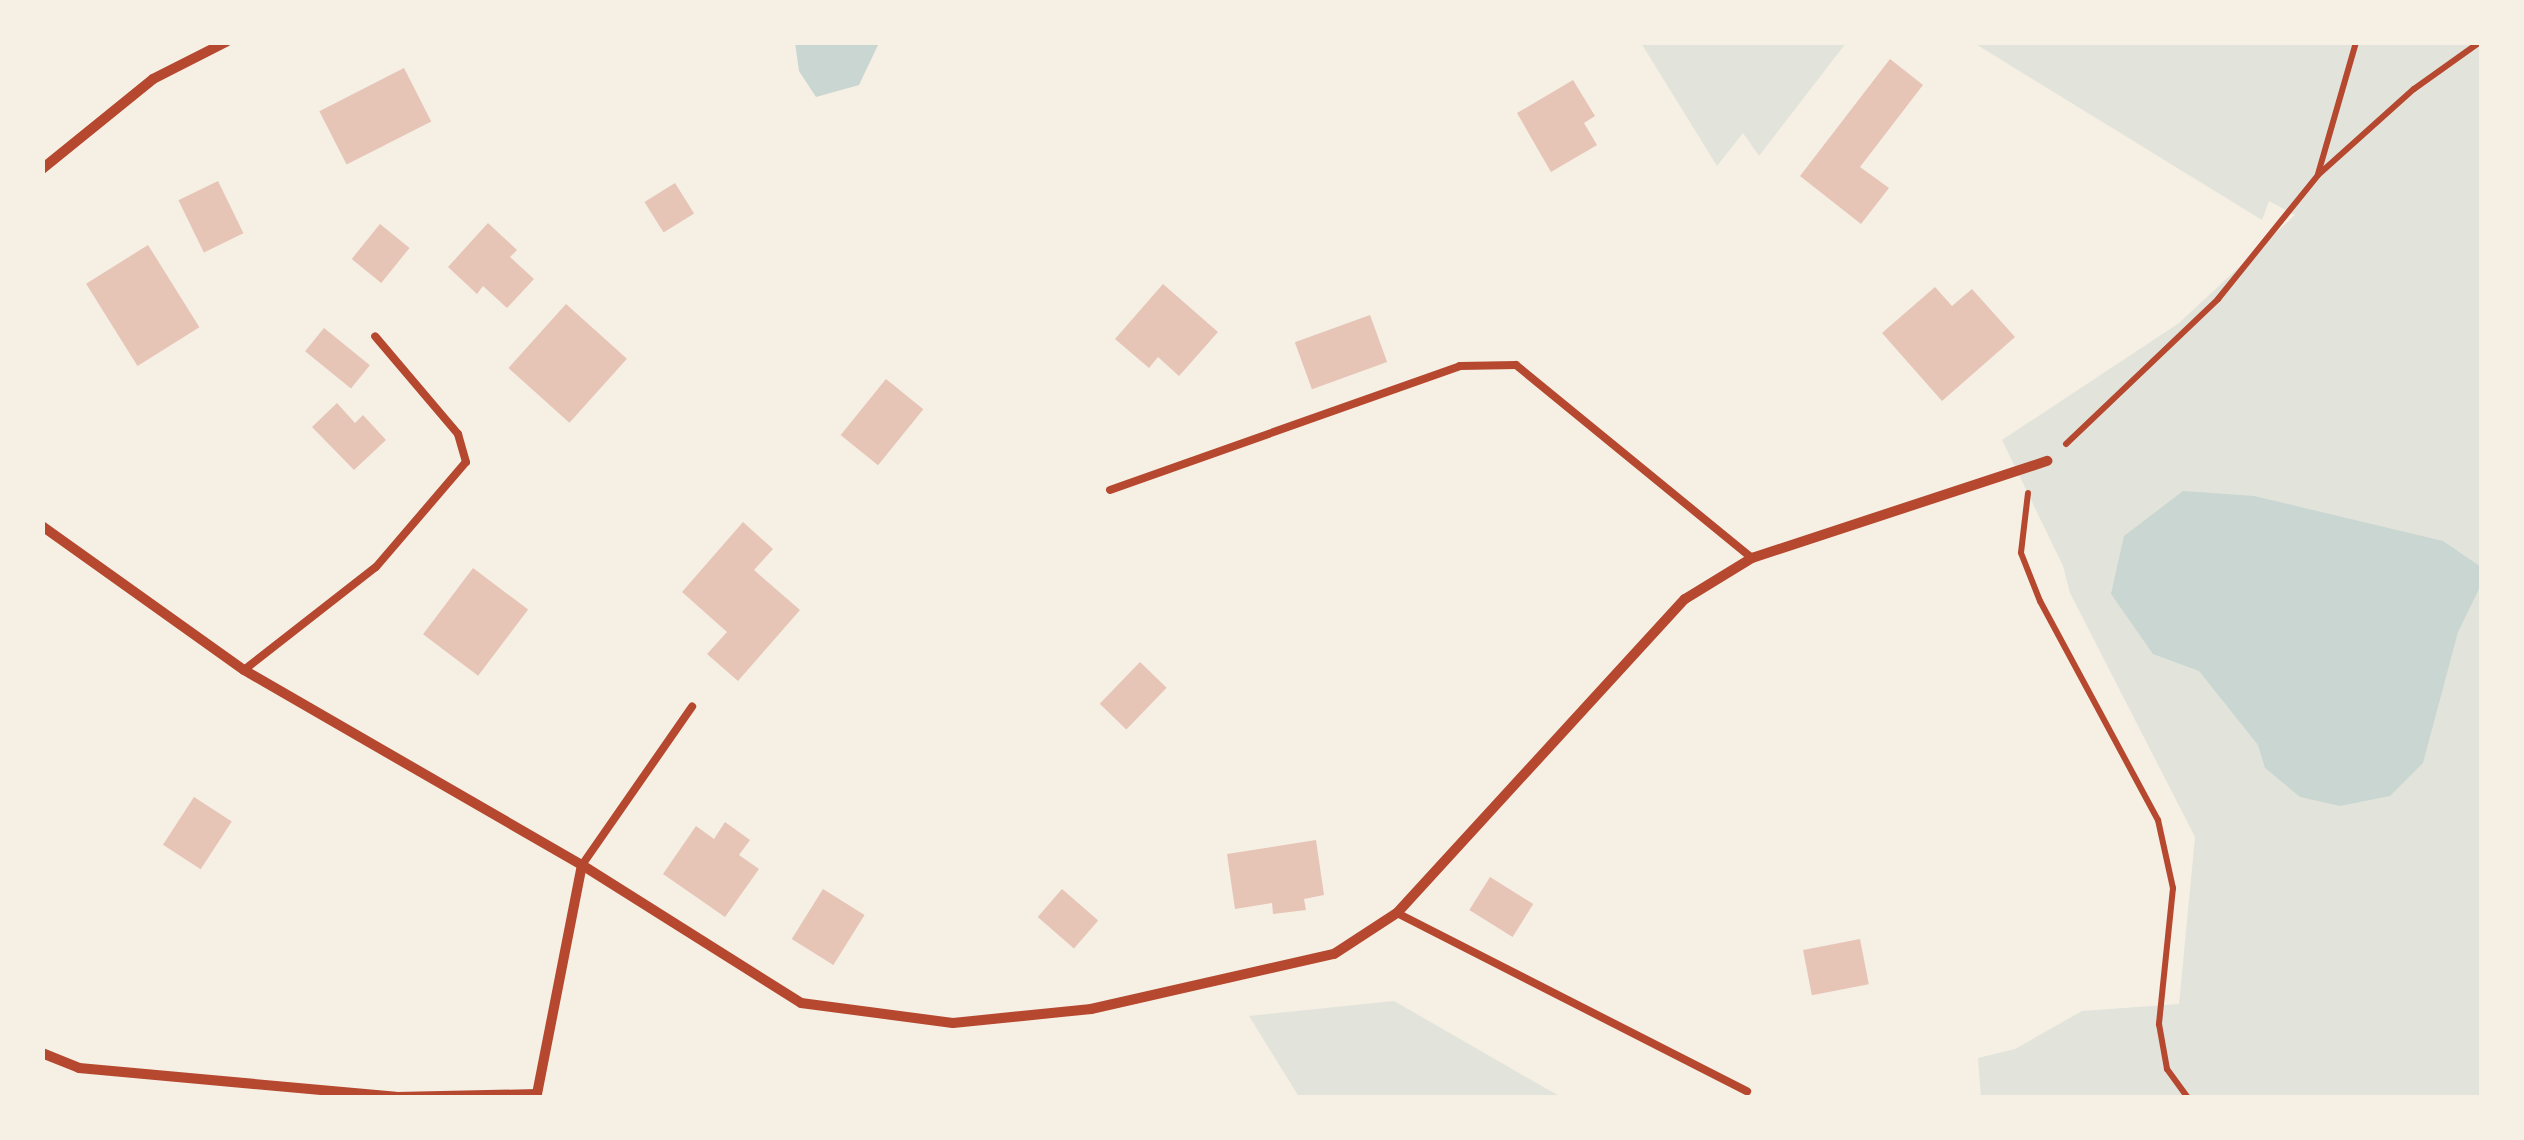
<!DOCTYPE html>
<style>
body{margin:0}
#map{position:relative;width:2524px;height:1140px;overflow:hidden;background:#f6efe4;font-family:"Sofia Sans Condensed",sans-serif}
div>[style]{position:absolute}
.green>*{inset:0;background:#e2e4dc}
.water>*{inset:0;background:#c9d6d2}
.building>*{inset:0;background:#e6c5b7;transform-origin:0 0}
.path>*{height:6px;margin:-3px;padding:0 3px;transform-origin:3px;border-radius:3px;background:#b5482f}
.service>*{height:8px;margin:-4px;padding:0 4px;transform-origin:4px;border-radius:4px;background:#b5482f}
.minor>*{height:10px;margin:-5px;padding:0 5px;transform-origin:5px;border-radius:5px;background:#b5482f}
span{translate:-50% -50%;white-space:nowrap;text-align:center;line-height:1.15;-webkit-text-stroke:10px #f6efe4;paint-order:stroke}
.frame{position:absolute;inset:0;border:45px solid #f6efe4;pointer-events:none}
</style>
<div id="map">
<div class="green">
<i style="clip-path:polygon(1641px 43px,1846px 43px,1759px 156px,1743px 133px,1717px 166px)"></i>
<i style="clip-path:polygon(1974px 43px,2481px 43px,2481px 1097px,1981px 1097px,1978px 1058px,2015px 1049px,2082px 1011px,2179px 1004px,2195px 837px,2070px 593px,2063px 566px,2002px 440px,2179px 323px,2295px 215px,2269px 201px,2262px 220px)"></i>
<i style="clip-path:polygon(1394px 1001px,1561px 1097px,1299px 1097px,1249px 1016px)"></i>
</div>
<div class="water">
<i style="clip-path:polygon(795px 43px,795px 42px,879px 43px,859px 85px,816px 97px,799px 71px)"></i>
<i style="clip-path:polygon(2183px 491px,2254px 496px,2443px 541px,2481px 567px,2481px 585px,2458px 632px,2423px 763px,2390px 796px,2340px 806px,2300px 797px,2265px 768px,2258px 745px,2199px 671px,2153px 654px,2111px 594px,2124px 536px)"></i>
</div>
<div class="building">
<i style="clip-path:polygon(1890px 59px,1923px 85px,1860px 167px,1889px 188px,1861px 224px,1800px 176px)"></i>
<i style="left:404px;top:68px;width:60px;height:95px;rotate:63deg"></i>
<i style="clip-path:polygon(1573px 80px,1595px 116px,1584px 123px,1597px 145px,1551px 172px,1517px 113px)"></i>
<i style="left:218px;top:181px;width:58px;height:44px;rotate:64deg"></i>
<i style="left:675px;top:183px;width:36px;height:36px;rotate:58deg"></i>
<i style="clip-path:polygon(488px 223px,517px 250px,510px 257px,534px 279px,507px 308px,483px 286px,477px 294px,448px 267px)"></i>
<i style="left:380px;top:224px;width:38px;height:45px;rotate:39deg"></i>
<i style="left:148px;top:245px;width:97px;height:73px;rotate:58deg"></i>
<i style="clip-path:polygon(1163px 284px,1218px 332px,1179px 376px,1158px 357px,1149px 368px,1115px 339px)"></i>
<i style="clip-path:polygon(1935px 287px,1952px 306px,1972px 289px,2015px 337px,1942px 401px,1882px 333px)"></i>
<i style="left:566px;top:304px;width:82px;height:86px;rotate:42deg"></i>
<i style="left:1370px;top:315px;width:50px;height:80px;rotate:70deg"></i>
<i style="left:324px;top:328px;width:59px;height:30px;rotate:39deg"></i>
<i style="left:886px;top:379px;width:48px;height:72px;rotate:39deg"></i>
<i style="clip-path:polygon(337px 403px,355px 423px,363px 415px,386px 440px,354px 470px,312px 427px)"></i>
<i style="clip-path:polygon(743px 522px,773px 549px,754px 570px,800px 610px,738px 681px,707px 654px,727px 632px,682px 592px)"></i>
<i style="left:473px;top:568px;width:69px;height:83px;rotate:37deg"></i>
<i style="left:1140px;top:662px;width:37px;height:58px;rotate:44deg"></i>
<i style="left:194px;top:797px;width:45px;height:57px;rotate:33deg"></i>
<i style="clip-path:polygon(725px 822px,750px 840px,739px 855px,759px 869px,725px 917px,663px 874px,696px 826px,714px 839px)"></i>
<i style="clip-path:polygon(1316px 840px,1324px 895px,1304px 899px,1306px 910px,1273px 914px,1272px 903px,1235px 909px,1227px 854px)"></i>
<i style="left:1490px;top:877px;width:51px;height:39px;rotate:32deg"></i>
<i style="left:823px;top:889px;width:49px;height:59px;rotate:32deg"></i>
<i style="left:1062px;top:889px;width:48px;height:37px;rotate:41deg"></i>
<i style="left:1860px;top:939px;width:46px;height:58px;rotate:79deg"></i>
</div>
<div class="path">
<i style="left:2318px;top:174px;width:137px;rotate:-73.9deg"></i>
<i style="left:2066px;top:444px;width:210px;rotate:-43.6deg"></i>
<i style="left:2218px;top:299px;width:159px;rotate:-51.1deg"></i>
<i style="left:2318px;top:175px;width:129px;rotate:-41.9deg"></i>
<i style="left:2414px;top:89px;width:81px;rotate:-35.5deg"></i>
<i style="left:2028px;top:493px;width:60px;rotate:96.7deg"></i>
<i style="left:2021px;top:553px;width:52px;rotate:68.4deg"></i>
<i style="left:2040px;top:601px;width:249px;rotate:61.7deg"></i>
<i style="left:2158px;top:820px;width:70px;rotate:77.6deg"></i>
<i style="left:2173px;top:888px;width:137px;rotate:95.9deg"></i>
<i style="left:2159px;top:1024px;width:46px;rotate:79.9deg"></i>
<i style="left:2167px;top:1069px;width:36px;rotate:54deg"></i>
</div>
<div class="service">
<i style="left:1110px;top:490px;width:371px;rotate:-19.5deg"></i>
<i style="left:1460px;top:366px;width:56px;rotate:-1deg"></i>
<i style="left:1516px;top:365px;width:305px;rotate:39.3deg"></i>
<i style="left:244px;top:670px;width:167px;rotate:-38deg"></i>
<i style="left:376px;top:567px;width:138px;rotate:-49.4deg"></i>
<i style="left:466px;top:462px;width:29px;rotate:-106deg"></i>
<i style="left:458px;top:434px;width:128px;rotate:-130.3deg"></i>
<i style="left:582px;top:865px;width:193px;rotate:-55.2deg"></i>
<i style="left:1397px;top:913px;width:393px;rotate:27deg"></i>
</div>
<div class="minor">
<i style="left:42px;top:169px;width:143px;rotate:-39deg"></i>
<i style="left:153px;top:79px;width:82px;rotate:-26.9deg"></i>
<i style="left:42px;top:526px;width:248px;rotate:35.5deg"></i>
<i style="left:244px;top:670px;width:390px;rotate:30deg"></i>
<i style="left:582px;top:865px;width:259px;rotate:32.2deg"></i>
<i style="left:801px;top:1003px;width:153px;rotate:7.5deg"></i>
<i style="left:953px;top:1023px;width:139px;rotate:-5.8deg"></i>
<i style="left:1091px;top:1009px;width:249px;rotate:-12.8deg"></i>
<i style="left:1334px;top:954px;width:75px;rotate:-33.1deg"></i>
<i style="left:1397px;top:913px;width:426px;rotate:-47.5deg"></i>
<i style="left:1685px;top:599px;width:79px;rotate:-31.5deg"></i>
<i style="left:1752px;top:558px;width:311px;rotate:-18.2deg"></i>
<i style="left:42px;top:1053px;width:40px;rotate:22deg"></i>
<i style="left:79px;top:1068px;width:318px;rotate:5.2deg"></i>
<i style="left:396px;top:1097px;width:141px;rotate:-1.2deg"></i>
<i style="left:537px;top:1094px;width:233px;rotate:-78.9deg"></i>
</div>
<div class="frame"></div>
</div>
